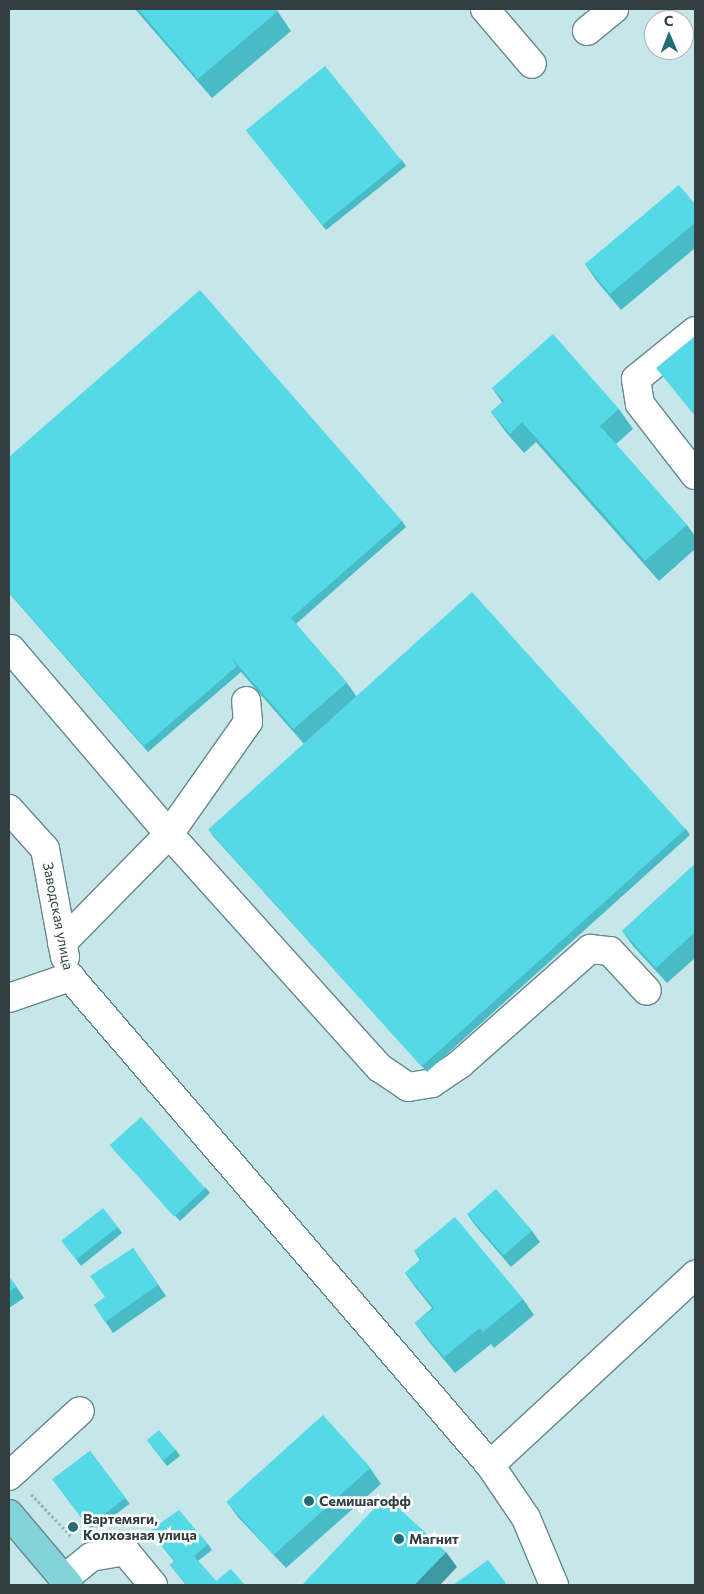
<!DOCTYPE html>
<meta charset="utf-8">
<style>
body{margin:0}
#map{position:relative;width:704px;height:1594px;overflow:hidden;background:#c5e7ea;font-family:Commissioner,sans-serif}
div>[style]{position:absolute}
.path>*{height:3px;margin-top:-1.5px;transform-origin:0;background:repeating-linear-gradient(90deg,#97b3b6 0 2.5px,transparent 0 5px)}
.roads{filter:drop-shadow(1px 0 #68888b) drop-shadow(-1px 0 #68888b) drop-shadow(0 1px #68888b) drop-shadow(0 -1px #68888b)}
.minor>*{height:28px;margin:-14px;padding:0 14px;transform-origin:14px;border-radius:14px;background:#fff}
.major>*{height:28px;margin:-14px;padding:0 14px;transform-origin:14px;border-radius:14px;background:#85d3da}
.wall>*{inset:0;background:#49bbc6;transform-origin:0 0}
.shaded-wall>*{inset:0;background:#3c98a1}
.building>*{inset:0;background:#55d9e6;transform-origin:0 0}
.dots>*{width:14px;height:14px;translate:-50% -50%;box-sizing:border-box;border:2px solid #fff;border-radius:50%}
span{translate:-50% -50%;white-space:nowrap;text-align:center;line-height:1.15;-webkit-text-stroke:5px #fff;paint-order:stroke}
.street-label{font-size:14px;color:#313f40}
.poi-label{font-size:14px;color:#313f40;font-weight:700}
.left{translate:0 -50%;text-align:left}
.frame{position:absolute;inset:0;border:10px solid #313f40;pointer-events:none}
.north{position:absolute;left:644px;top:10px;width:50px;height:50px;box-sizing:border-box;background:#fff;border:1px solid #adb2b3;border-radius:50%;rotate:359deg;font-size:14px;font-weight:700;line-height:20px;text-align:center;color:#313f40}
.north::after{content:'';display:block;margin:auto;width:18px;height:22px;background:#226d74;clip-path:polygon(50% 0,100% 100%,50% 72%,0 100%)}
</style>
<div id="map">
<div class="path">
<i style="left:31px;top:1494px;width:59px;rotate:46.4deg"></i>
</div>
<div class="roads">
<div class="minor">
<i style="left:485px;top:9px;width:72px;rotate:49.5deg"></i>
<i style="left:587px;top:31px;width:35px;rotate:-39deg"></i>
<i style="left:695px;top:331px;width:76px;rotate:140.9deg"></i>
<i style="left:636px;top:379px;width:25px;rotate:81deg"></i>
<i style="left:640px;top:404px;width:90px;rotate:52.2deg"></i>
<i style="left:11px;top:649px;width:243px;rotate:49.5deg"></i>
<i style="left:169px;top:834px;width:315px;rotate:48deg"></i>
<i style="left:380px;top:1068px;width:34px;rotate:34deg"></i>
<i style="left:408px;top:1087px;width:24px;rotate:-9deg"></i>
<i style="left:432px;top:1083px;width:34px;rotate:-34deg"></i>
<i style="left:460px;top:1064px;width:174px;rotate:-41.5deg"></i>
<i style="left:590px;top:949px;width:20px;rotate:6deg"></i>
<i style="left:610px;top:951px;width:54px;rotate:47.2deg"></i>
<i style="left:9px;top:809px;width:54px;rotate:48deg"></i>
<i style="left:45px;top:849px;width:110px;rotate:79.5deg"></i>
<i style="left:62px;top:943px;width:153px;rotate:-45.5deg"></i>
<i style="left:169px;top:834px;width:137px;rotate:-54.8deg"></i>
<i style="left:248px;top:722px;width:21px;rotate:-95deg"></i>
<i style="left:9px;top:998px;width:65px;rotate:-19deg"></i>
<i style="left:70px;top:977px;width:644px;rotate:49.28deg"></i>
<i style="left:490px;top:1465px;width:64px;rotate:55.8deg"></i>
<i style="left:526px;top:1518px;width:73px;rotate:67.3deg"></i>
<i style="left:490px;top:1465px;width:280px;rotate:-42.8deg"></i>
<i style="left:9px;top:1476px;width:96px;rotate:-42.5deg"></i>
<i style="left:64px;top:1579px;width:35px;rotate:-39deg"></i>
<i style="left:91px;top:1557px;width:35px;rotate:-10deg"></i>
<i style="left:125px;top:1551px;width:44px;rotate:50.5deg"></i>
</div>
<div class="major">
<i style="left:9px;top:1514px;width:93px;rotate:49.8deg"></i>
</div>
</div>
<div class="wall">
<i style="clip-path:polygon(135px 9px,276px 9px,291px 31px,212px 98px)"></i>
<i style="clip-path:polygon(246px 130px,402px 160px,406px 166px,326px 230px)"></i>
<i style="clip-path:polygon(695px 204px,695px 248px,621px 310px,596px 280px,585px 264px)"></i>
<i style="clip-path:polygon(492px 388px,619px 409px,633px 429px,616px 444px,687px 525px,695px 536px,695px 549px,659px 581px,536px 442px,524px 453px,505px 431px,491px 412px,502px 402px)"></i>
<i style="clip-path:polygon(9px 457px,402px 521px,406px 527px,296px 624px,347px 683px,357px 697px,686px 829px,690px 835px,427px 1072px,213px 836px,209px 830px,304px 744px,241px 672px,148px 752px,9px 593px)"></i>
<i style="clip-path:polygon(695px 864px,695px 958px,667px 983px,633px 946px,622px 931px)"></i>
<i style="clip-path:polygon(110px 1145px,206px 1188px,210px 1193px,180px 1221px,114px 1150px)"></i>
<i style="clip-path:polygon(467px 1214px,532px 1231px,540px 1242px,511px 1267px,475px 1225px)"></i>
<i style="clip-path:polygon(118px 1227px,122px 1233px,81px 1266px,62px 1241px)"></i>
<i style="clip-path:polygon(133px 1248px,166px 1296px,113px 1333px,94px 1305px,105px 1297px)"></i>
<i style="clip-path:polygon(414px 1251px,523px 1299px,534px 1315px,494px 1348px,491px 1344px,455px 1373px,426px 1338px,415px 1323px,432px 1308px,416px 1288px,405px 1273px,420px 1260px)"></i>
<i style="clip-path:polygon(9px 1276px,24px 1298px,9px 1308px)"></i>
<i style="clip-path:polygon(147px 1440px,176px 1450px,180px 1456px,167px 1466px)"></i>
<i style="left:90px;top:1451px;width:66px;height:47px;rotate:53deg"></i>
<i style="clip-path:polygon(370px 1468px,381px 1484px,286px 1568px,238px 1517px,227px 1502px)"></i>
<i style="clip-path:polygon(149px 1531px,208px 1544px,212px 1550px,198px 1561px,216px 1581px,243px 1583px,245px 1585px,186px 1585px,170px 1565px,174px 1561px)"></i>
</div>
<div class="shaded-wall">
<i style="clip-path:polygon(446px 1552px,457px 1567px,440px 1585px,414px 1585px)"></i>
</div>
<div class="building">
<i style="clip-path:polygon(138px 9px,276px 9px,278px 11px,198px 79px)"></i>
<i style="left:325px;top:66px;width:122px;height:102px;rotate:51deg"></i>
<i style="clip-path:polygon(679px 185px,695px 204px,695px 223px,610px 294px,585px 264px)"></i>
<i style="clip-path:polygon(200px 290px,402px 521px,291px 618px,284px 610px,231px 657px,237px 666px,144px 746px,9px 592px,9px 457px)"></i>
<i style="clip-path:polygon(553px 334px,619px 409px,600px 426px,687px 525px,645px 561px,522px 422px,510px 434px,491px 412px,504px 401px,492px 388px)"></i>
<i style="clip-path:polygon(695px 336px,695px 416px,656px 368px)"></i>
<i style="left:472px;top:592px;width:319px;height:355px;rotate:48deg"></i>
<i style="left:284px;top:610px;width:96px;height:71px;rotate:49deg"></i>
<i style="clip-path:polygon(695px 864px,695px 932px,656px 968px,622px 931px)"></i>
<i style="left:141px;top:1117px;width:96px;height:42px;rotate:48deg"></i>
<i style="left:496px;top:1189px;width:55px;height:38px;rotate:49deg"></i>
<i style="left:103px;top:1208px;width:24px;height:53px;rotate:52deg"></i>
<i style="clip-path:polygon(455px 1217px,523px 1299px,483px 1332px,480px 1328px,444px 1357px,415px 1323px,434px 1308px,405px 1273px,421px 1259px,414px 1251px)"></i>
<i style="clip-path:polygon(133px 1248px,158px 1285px,105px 1322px,94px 1305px,105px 1297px,90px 1276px)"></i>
<i style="clip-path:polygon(9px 1276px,16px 1287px,9px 1292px)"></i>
<i style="left:323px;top:1415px;width:71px;height:130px;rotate:48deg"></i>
<i style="left:159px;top:1430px;width:26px;height:16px;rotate:50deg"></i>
<i style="left:90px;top:1451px;width:59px;height:47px;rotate:53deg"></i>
<i style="clip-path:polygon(386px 1496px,446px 1552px,414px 1585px,302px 1585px)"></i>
<i style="clip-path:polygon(179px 1510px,208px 1544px,194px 1556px,216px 1581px,231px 1569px,243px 1583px,240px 1585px,187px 1585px,170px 1565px,175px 1561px,149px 1531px)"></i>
<i style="clip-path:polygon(488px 1560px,506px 1583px,503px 1585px,453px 1585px)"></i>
</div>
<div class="dots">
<i style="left:309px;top:1501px;background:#226d74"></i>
<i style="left:73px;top:1527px;background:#226d74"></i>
<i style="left:399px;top:1539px;background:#226d74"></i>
</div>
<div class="street-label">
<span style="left:58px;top:916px;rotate:79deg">Заводская улица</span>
</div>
<div class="poi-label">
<span class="left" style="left:319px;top:1501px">Семишагофф</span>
<span class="left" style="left:83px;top:1527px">Вартемяги,<br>Колхозная улица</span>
<span class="left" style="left:409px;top:1539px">Магнит</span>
</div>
<div class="frame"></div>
<div class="north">С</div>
</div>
